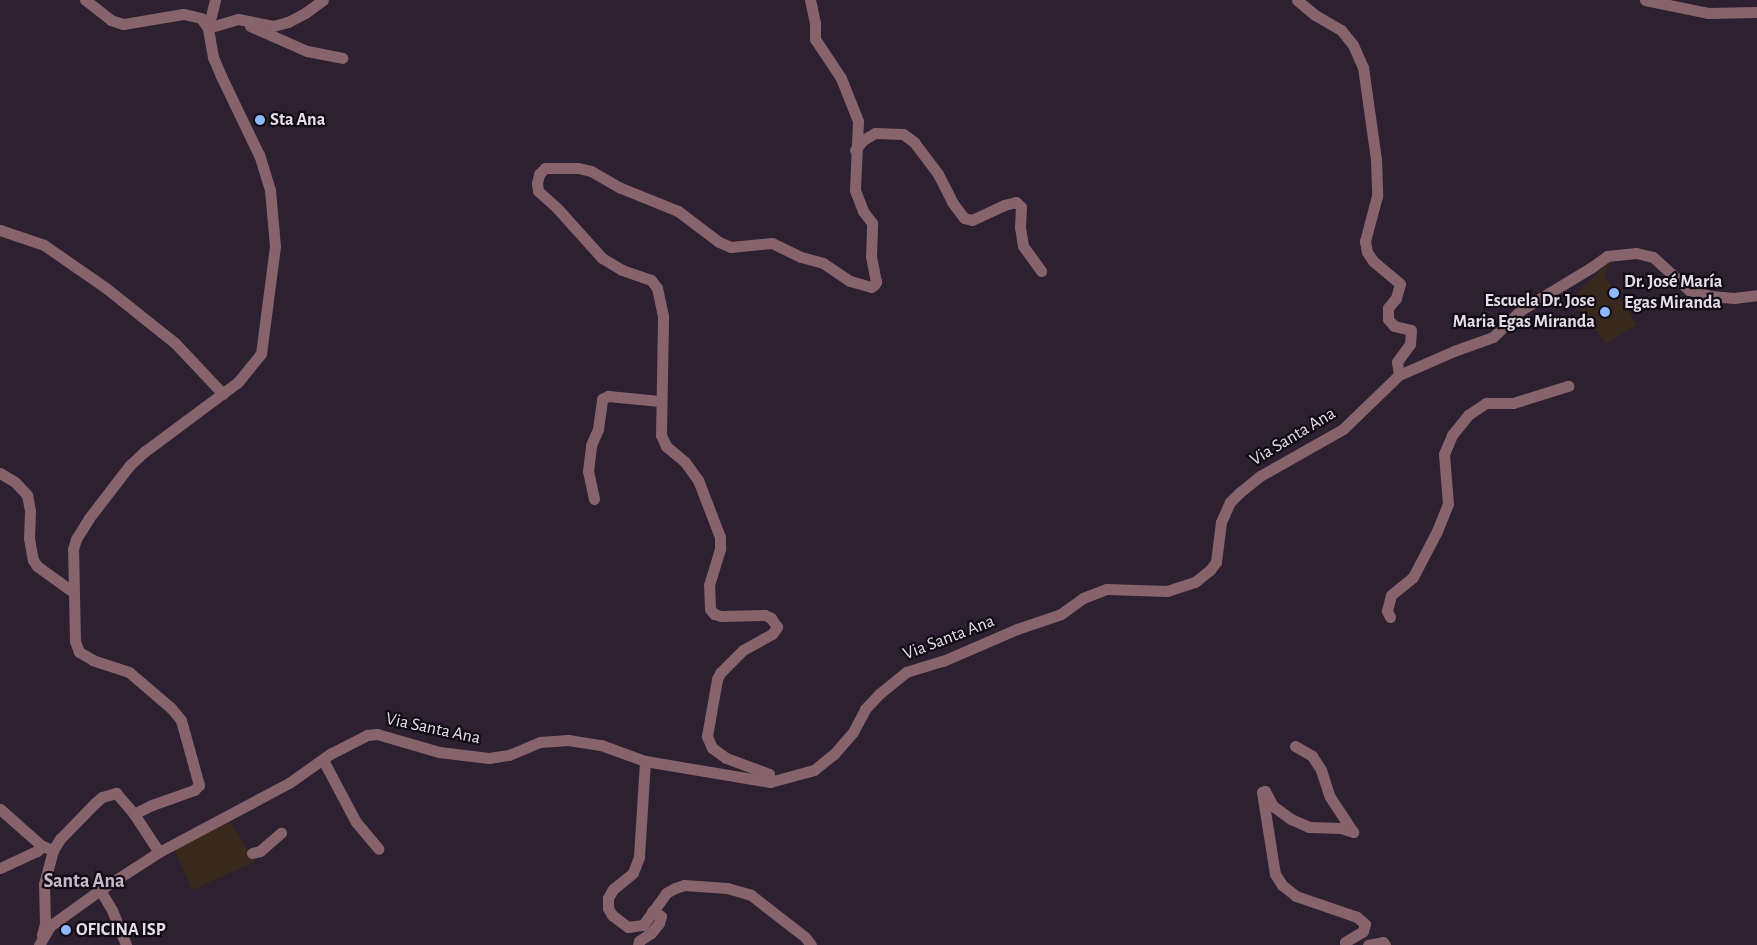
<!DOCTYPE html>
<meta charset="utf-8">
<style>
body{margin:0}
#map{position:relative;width:1757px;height:945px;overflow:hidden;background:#2c2031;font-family:"Alegreya Sans",sans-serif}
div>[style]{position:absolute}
.education>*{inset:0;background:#372a1c}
.minor>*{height:11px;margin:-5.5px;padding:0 5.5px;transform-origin:5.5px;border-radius:5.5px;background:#87646c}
.dots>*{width:14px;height:14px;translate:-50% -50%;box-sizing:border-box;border:2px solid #110c14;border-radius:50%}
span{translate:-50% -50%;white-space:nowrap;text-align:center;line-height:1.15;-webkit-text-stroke:4.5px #110c14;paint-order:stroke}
.poi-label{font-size:18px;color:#e5dee9;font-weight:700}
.left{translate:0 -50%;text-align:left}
.right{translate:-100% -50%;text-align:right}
.street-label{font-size:18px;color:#e5dee9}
.quarter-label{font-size:20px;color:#c7b8ce;font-weight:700}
</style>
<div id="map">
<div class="education">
<i style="clip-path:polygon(1612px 259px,1605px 276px,1637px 325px,1606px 344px,1572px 298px,1601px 270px,1604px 261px)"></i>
<i style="clip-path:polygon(228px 818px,255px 862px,192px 890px,174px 849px)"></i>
</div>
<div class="minor">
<i style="left:1297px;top:0;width:23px;rotate:40deg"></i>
<i style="left:1315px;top:15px;width:30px;rotate:30deg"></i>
<i style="left:1341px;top:30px;width:19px;rotate:51deg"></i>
<i style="left:1353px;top:45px;width:24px;rotate:66deg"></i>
<i style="left:1363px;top:67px;width:93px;rotate:82deg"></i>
<i style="left:1376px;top:159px;width:37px;rotate:88deg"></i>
<i style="left:1377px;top:196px;width:47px;rotate:104.9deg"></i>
<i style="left:1365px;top:241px;width:11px;rotate:80deg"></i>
<i style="left:1367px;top:252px;width:11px;rotate:56deg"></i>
<i style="left:1373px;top:261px;width:35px;rotate:40deg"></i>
<i style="left:1400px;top:284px;width:15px;rotate:106deg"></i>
<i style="left:1396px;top:298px;width:13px;rotate:129deg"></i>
<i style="left:1388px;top:308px;width:11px;rotate:90deg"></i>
<i style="left:1388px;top:319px;width:9px;rotate:49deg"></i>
<i style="left:1394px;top:326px;width:17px;rotate:13deg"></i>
<i style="left:1411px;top:330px;width:14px;rotate:94deg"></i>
<i style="left:1410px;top:344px;width:22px;rotate:126deg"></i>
<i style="left:1397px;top:362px;width:13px;rotate:81deg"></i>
<i style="left:1645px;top:0;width:64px;rotate:11.7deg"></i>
<i style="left:1708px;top:13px;width:49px;rotate:-1.2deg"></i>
<i style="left:250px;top:26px;width:62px;rotate:23.7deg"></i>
<i style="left:307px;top:51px;width:36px;rotate:11deg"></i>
<i style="left:208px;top:28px;width:31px;rotate:-17deg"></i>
<i style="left:238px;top:19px;width:36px;rotate:11deg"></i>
<i style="left:273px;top:26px;width:16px;rotate:-15deg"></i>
<i style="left:288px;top:22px;width:19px;rotate:-28deg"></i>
<i style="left:305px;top:13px;width:22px;rotate:-36deg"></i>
<i style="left:208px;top:28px;width:29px;rotate:-76deg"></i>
<i style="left:855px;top:150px;width:13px;rotate:-51deg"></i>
<i style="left:863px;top:140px;width:14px;rotate:-30deg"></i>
<i style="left:875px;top:133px;width:28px;rotate:2deg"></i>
<i style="left:903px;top:134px;width:14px;rotate:36deg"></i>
<i style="left:914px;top:142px;width:40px;rotate:53deg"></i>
<i style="left:938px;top:174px;width:31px;rotate:63deg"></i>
<i style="left:952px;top:202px;width:20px;rotate:53deg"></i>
<i style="left:964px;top:218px;width:8px;rotate:14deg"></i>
<i style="left:972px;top:220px;width:35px;rotate:-25deg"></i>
<i style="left:1004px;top:205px;width:12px;rotate:-14deg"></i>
<i style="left:1016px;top:202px;width:7px;rotate:45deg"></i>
<i style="left:1021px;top:207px;width:20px;rotate:93deg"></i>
<i style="left:1020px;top:227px;width:19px;rotate:81deg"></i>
<i style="left:1023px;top:246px;width:31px;rotate:54deg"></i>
<i style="left:0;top:230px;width:46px;rotate:18.8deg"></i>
<i style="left:44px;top:245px;width:75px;rotate:34.7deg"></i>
<i style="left:106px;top:288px;width:88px;rotate:38.6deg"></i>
<i style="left:175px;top:343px;width:70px;rotate:46.7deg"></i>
<i style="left:0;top:473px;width:17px;rotate:31deg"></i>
<i style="left:15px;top:482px;width:18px;rotate:47deg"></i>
<i style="left:27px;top:495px;width:16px;rotate:79deg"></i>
<i style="left:30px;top:511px;width:27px;rotate:92deg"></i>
<i style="left:29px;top:538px;width:22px;rotate:80deg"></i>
<i style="left:33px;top:560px;width:7px;rotate:56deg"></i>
<i style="left:37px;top:566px;width:44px;rotate:35.8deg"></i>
<i style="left:594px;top:499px;width:29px;rotate:-102deg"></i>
<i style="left:588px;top:471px;width:26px;rotate:-83deg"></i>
<i style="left:591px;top:445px;width:17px;rotate:-66deg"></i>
<i style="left:598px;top:429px;width:30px;rotate:-82deg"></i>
<i style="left:602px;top:399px;width:7px;rotate:-27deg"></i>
<i style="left:608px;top:396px;width:52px;rotate:5.5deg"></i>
<i style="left:1390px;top:617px;width:7px;rotate:-117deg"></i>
<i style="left:1387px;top:611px;width:16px;rotate:-76deg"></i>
<i style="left:1391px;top:595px;width:28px;rotate:-39deg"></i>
<i style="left:1413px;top:577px;width:52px;rotate:-62.4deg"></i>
<i style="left:1437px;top:531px;width:29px;rotate:-68deg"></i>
<i style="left:1448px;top:504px;width:50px;rotate:-94.6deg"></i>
<i style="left:1444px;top:454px;width:21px;rotate:-67deg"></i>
<i style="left:1452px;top:435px;width:26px;rotate:-51deg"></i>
<i style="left:1468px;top:415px;width:22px;rotate:-34deg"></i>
<i style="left:1486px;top:403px;width:27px"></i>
<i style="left:1513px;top:403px;width:58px;rotate:-17.2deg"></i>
<i style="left:1295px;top:746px;width:20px;rotate:30deg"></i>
<i style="left:1312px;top:756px;width:17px;rotate:57deg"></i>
<i style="left:1321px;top:770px;width:28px;rotate:72deg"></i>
<i style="left:1330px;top:797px;width:42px;rotate:56.7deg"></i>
<i style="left:323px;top:760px;width:70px;rotate:62deg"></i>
<i style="left:356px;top:822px;width:35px;rotate:50deg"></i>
<i style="left:645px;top:761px;width:96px;rotate:93.6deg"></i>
<i style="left:639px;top:857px;width:17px;rotate:111deg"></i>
<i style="left:633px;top:873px;width:26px;rotate:141deg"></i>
<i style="left:613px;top:889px;width:10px;rotate:119deg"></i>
<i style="left:608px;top:898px;width:10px;rotate:90deg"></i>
<i style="left:608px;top:908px;width:8px;rotate:60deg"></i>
<i style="left:612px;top:915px;width:20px;rotate:37deg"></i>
<i style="left:628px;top:927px;width:15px;rotate:-8deg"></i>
<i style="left:643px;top:925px;width:39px;rotate:-54deg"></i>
<i style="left:666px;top:893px;width:10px;rotate:-29deg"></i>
<i style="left:675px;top:888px;width:9px;rotate:-18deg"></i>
<i style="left:684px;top:885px;width:43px;rotate:4deg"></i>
<i style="left:727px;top:888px;width:25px;rotate:16deg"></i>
<i style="left:751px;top:895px;width:68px;rotate:37.9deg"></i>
<i style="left:805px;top:937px;width:10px;rotate:53deg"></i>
<i style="left:770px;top:782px;width:8px;rotate:-97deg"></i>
<i style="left:769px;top:774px;width:46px;rotate:-159.6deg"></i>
<i style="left:726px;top:758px;width:17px;rotate:-144deg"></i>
<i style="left:712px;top:748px;width:13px;rotate:-113deg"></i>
<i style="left:707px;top:736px;width:58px;rotate:-80deg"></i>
<i style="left:717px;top:679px;width:7px;rotate:-63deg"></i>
<i style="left:720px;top:673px;width:33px;rotate:-45deg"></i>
<i style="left:743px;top:650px;width:33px;rotate:-29deg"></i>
<i style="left:772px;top:634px;width:9px;rotate:-54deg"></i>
<i style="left:777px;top:627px;width:11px;rotate:-124deg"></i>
<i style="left:771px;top:618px;width:7px;rotate:-153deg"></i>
<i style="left:765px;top:615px;width:44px;rotate:178.7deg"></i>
<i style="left:721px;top:616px;width:7px;rotate:-164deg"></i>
<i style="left:714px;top:614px;width:6px;rotate:-129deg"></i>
<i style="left:710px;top:609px;width:24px;rotate:-92deg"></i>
<i style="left:709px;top:585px;width:39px;rotate:-73deg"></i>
<i style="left:720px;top:548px;width:11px;rotate:-90deg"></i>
<i style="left:720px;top:537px;width:61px;rotate:-111.1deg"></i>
<i style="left:698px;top:480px;width:22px;rotate:-126deg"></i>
<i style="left:685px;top:462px;width:25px;rotate:-140deg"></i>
<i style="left:666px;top:446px;width:12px;rotate:-114deg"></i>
<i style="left:661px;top:435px;width:119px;rotate:-89deg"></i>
<i style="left:663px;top:316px;width:29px;rotate:-102deg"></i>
<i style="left:657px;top:288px;width:10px;rotate:-127deg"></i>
<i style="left:651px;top:280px;width:31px;rotate:-161deg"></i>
<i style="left:622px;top:270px;width:23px;rotate:-149deg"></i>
<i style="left:602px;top:258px;width:67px;rotate:-132deg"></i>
<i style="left:557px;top:208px;width:25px;rotate:-138deg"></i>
<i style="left:538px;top:191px;width:8px;rotate:-97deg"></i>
<i style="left:537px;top:183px;width:9px;rotate:-77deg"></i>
<i style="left:539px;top:174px;width:8px;rotate:-45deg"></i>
<i style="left:545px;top:168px;width:33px"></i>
<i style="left:578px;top:168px;width:13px;rotate:13deg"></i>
<i style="left:591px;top:171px;width:34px;rotate:30deg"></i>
<i style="left:621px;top:188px;width:61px;rotate:22deg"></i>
<i style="left:678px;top:211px;width:51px;rotate:37.1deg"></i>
<i style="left:719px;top:242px;width:13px;rotate:23deg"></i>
<i style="left:731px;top:247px;width:41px;rotate:-5.6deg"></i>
<i style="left:772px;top:243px;width:32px;rotate:26deg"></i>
<i style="left:801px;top:257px;width:23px;rotate:15deg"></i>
<i style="left:823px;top:263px;width:32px;rotate:34deg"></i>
<i style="left:850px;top:281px;width:22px;rotate:16deg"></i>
<i style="left:871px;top:287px;width:4px;rotate:-34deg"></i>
<i style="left:874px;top:285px;width:4px;rotate:-56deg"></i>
<i style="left:876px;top:282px;width:25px;rotate:-101deg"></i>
<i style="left:871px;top:257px;width:34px;rotate:-88deg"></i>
<i style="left:872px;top:223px;width:15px;rotate:-127deg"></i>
<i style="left:863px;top:211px;width:22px;rotate:-111deg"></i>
<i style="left:855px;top:190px;width:69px;rotate:-87.5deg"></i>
<i style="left:858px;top:121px;width:46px;rotate:-111.6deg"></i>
<i style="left:841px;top:78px;width:47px;rotate:-123.7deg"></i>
<i style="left:815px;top:39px;width:16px;rotate:-90deg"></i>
<i style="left:815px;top:23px;width:24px;rotate:-102deg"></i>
<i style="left:0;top:809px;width:56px;rotate:41.4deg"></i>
<i style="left:42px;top:846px;width:12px;rotate:20deg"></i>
<i style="left:134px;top:814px;width:45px;rotate:56.7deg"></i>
<i style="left:252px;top:853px;width:8px;rotate:-14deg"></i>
<i style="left:260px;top:851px;width:28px;rotate:-41deg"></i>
<i style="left:0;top:868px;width:41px;rotate:-24.7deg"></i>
<i style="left:37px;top:851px;width:7px;rotate:-45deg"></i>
<i style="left:100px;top:890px;width:23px;rotate:59deg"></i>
<i style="left:112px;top:910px;width:38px;rotate:68deg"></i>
<i style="left:42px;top:935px;width:11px;rotate:-75deg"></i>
<i style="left:45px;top:924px;width:40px;rotate:-91.4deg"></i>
<i style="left:44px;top:884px;width:35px;rotate:-75deg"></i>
<i style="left:53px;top:850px;width:13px;rotate:-58deg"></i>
<i style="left:60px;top:839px;width:50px;rotate:-45.8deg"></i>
<i style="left:95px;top:803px;width:9px;rotate:-41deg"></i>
<i style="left:102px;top:797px;width:15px;rotate:-16deg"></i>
<i style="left:116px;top:793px;width:28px;rotate:49deg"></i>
<i style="left:134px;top:814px;width:20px;rotate:-27deg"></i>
<i style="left:152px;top:805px;width:45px;rotate:-19.7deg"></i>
<i style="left:194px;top:790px;width:7px;rotate:-45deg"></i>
<i style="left:199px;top:785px;width:67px;rotate:-105.5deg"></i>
<i style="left:181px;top:720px;width:16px;rotate:-130deg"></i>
<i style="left:171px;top:708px;width:55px;rotate:-139.4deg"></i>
<i style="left:129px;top:672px;width:38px;rotate:-162deg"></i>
<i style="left:93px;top:660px;width:16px;rotate:-150deg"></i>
<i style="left:79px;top:652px;width:12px;rotate:-110deg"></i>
<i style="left:75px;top:641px;width:92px;rotate:-91.2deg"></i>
<i style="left:73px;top:549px;width:10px;rotate:-73deg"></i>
<i style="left:76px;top:539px;width:25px;rotate:-58deg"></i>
<i style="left:89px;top:518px;width:67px;rotate:-52.3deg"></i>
<i style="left:130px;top:465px;width:19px;rotate:-43deg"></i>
<i style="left:144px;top:452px;width:117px;rotate:-36.7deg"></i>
<i style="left:238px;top:382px;width:36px;rotate:-51deg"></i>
<i style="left:261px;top:354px;width:109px;rotate:-82.6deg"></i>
<i style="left:275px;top:246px;width:56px;rotate:-95.1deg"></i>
<i style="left:270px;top:190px;width:37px;rotate:-107deg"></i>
<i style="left:259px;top:155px;width:88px;rotate:-115.7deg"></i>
<i style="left:221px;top:76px;width:21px;rotate:-113deg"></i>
<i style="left:213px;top:57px;width:29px;rotate:-100deg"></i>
<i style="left:208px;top:28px;width:12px;rotate:-125deg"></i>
<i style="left:201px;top:18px;width:18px;rotate:-167deg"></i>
<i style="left:183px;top:14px;width:61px;rotate:170.5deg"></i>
<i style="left:123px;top:24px;width:13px;rotate:-162deg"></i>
<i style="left:111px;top:20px;width:33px;rotate:-142deg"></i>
<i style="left:39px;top:945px;width:22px;rotate:-60deg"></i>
<i style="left:50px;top:926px;width:62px;rotate:-35.8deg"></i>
<i style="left:100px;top:890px;width:70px;rotate:-32.8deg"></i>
<i style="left:159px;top:852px;width:147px;rotate:-28deg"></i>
<i style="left:289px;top:783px;width:50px;rotate:-35.3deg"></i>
<i style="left:330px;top:754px;width:42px;rotate:-27.2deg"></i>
<i style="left:367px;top:735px;width:10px;rotate:-6deg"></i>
<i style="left:377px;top:734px;width:65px;rotate:16.2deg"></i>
<i style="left:439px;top:752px;width:50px;rotate:6.8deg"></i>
<i style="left:489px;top:758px;width:20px;rotate:-9deg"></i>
<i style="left:509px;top:755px;width:34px;rotate:-23deg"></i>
<i style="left:540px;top:742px;width:28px;rotate:-4deg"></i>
<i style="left:568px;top:740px;width:33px;rotate:9deg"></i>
<i style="left:601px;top:745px;width:47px;rotate:20deg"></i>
<i style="left:645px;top:761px;width:127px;rotate:9.5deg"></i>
<i style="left:770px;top:782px;width:46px;rotate:-15.3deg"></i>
<i style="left:814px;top:770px;width:26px;rotate:-39deg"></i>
<i style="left:834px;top:754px;width:29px;rotate:-49deg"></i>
<i style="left:853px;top:732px;width:26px;rotate:-62deg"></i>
<i style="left:865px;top:709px;width:21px;rotate:-47deg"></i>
<i style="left:879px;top:694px;width:35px;rotate:-39deg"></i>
<i style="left:906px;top:672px;width:39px;rotate:-17deg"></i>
<i style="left:943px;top:661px;width:81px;rotate:-23.4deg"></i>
<i style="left:1017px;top:629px;width:46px;rotate:-18.8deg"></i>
<i style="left:1061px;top:614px;width:27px;rotate:-36deg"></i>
<i style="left:1083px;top:598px;width:26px;rotate:-21deg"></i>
<i style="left:1107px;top:589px;width:60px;rotate:1.9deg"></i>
<i style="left:1167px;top:591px;width:29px;rotate:-18deg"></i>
<i style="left:1195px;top:582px;width:19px;rotate:-39deg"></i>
<i style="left:1210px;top:570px;width:10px;rotate:-53deg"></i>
<i style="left:1216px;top:562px;width:40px;rotate:-82.9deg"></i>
<i style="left:1221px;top:522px;width:22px;rotate:-66deg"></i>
<i style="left:1230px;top:502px;width:13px;rotate:-45deg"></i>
<i style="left:1239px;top:493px;width:27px;rotate:-39deg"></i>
<i style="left:1260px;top:476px;width:95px;rotate:-29.5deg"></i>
<i style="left:1343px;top:429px;width:78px;rotate:-44deg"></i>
<i style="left:1399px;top:375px;width:60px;rotate:-23.6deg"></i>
<i style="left:1454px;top:351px;width:41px;rotate:-19.7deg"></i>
<i style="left:1493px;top:337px;width:39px;rotate:-44deg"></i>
<i style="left:1521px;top:310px;width:83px;rotate:-31.2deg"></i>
<i style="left:1592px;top:267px;width:19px;rotate:-36deg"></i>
<i style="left:1607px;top:256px;width:29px;rotate:-6deg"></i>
<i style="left:1636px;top:253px;width:17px;rotate:13deg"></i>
<i style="left:1653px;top:257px;width:49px;rotate:42.5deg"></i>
<i style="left:1689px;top:290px;width:23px;rotate:15deg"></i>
<i style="left:1711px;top:296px;width:23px;rotate:5deg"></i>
<i style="left:1734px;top:298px;width:23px;rotate:-7deg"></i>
<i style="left:638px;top:945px;width:4px;rotate:-76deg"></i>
<i style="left:639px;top:941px;width:14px;rotate:-34deg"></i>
<i style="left:651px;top:933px;width:13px;rotate:-51deg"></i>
<i style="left:659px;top:923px;width:7px;rotate:-74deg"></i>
<i style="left:661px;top:916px;width:10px;rotate:-151deg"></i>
<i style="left:1346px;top:945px;width:3px;rotate:-108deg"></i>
<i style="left:1345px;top:942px;width:21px;rotate:-31deg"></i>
<i style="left:1363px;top:931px;width:7px;rotate:-74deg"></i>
<i style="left:1365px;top:924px;width:11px;rotate:-139deg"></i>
<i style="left:1357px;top:917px;width:65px;rotate:-161deg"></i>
<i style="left:1296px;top:896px;width:18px;rotate:-142deg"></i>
<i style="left:1282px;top:885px;width:13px;rotate:-122deg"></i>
<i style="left:1275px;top:874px;width:83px;rotate:-99deg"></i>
<i style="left:1262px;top:792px;width:3px;rotate:-18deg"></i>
<i style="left:1265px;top:791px;width:17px;rotate:62deg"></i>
<i style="left:1273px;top:806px;width:22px;rotate:36deg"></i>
<i style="left:1291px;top:819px;width:20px;rotate:24deg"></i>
<i style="left:1309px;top:827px;width:32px;rotate:2deg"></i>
<i style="left:1341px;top:828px;width:13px;rotate:18deg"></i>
<i style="left:1368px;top:945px;width:15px;rotate:-11deg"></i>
<i style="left:1383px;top:942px;width:4px;rotate:56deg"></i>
</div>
<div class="dots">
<i style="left:260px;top:120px;background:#8fb8fd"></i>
<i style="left:1614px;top:293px;background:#8fb8fd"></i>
<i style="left:1605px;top:312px;background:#8fb8fd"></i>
<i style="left:66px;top:930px;background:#8fb8fd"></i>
</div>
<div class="poi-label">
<span class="left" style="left:270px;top:120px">Sta Ana</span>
<span class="left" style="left:1624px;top:293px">Dr. José María<br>Egas Miranda</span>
<span class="right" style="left:1595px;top:312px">Escuela Dr. Jose<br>Maria Egas Miranda</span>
<span class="left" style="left:76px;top:930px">OFICINA ISP</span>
</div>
<div class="street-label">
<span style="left:1293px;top:437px;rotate:-31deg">Via Santa Ana</span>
<span style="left:949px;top:638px;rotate:-21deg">Via Santa Ana</span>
<span style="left:433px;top:729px;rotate:12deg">Via Santa Ana</span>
</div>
<div class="quarter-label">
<span style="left:84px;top:881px">Santa Ana</span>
</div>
</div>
